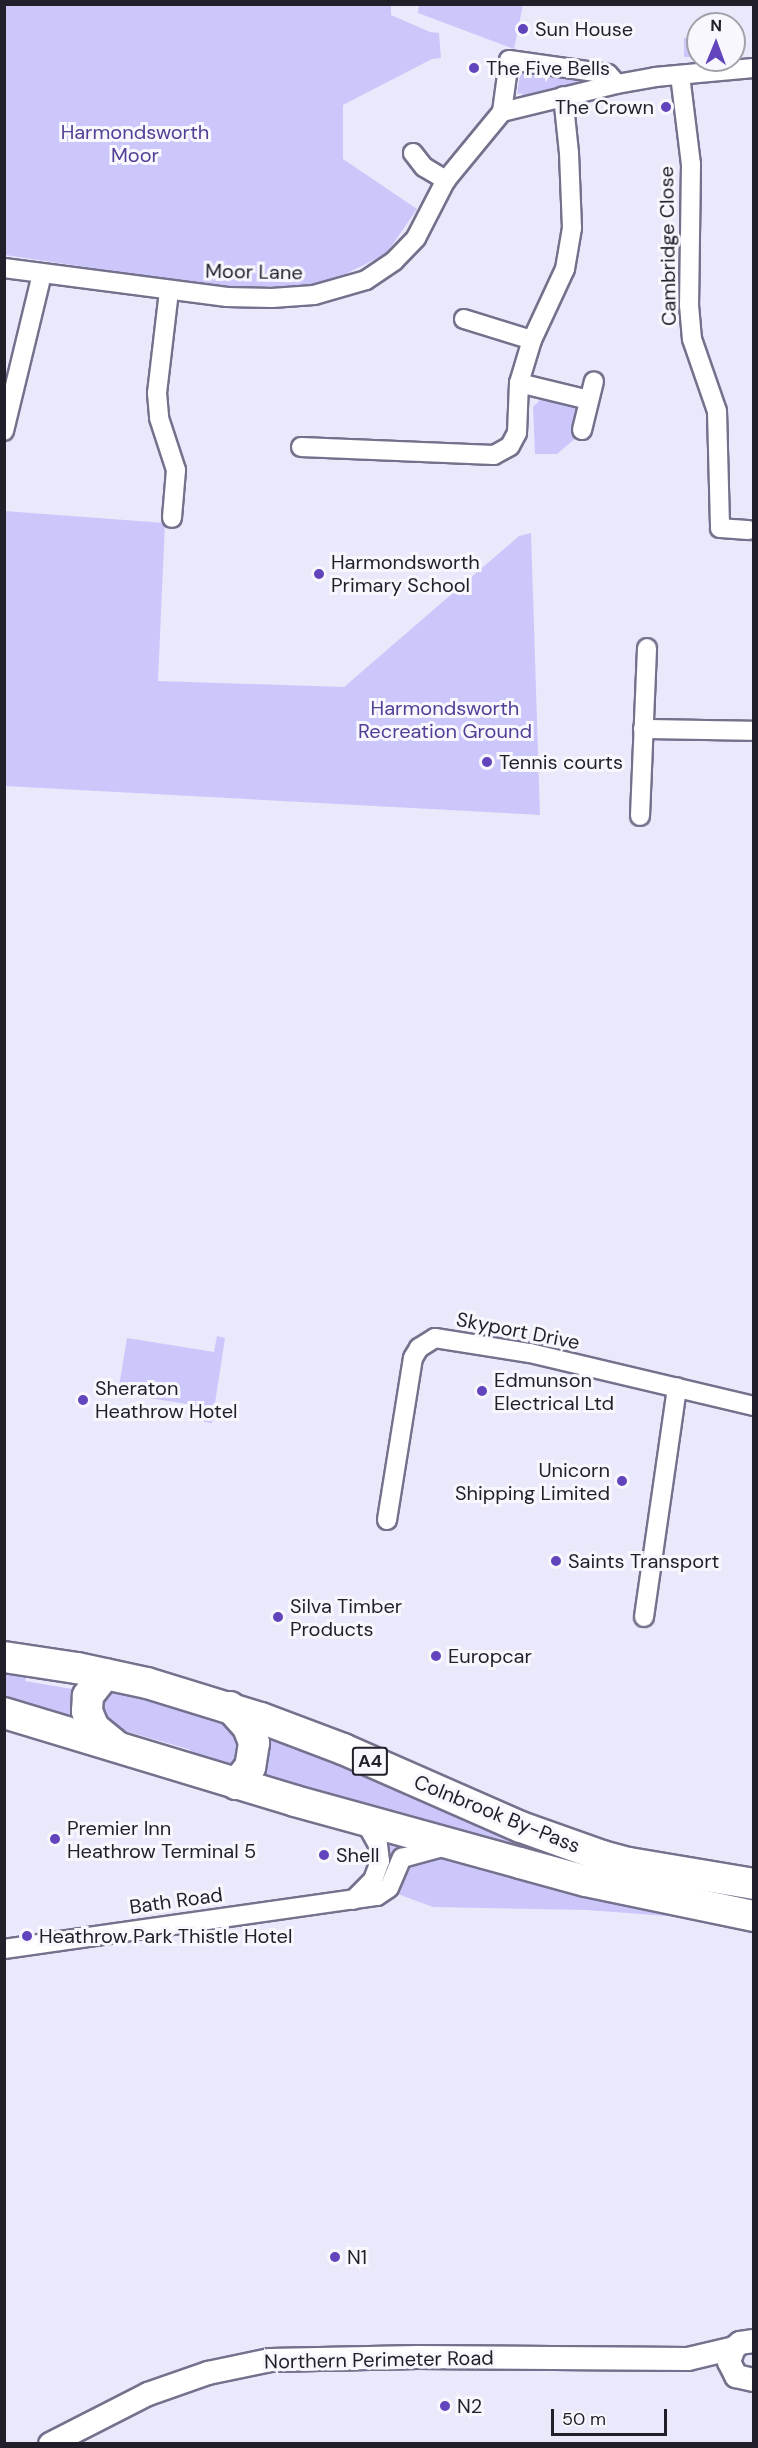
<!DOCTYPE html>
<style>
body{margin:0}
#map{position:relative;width:758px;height:2448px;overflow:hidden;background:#eae8fb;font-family:"DM Sans",sans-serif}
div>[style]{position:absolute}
.green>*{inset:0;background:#ccc7fb;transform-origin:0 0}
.roads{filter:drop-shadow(2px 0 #74718d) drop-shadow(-2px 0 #74718d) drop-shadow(0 2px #74718d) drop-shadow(0 -2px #74718d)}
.minor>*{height:18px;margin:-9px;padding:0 9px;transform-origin:9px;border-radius:9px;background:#fff}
.tertiary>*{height:22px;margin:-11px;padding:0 11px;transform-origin:11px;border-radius:11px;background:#fff}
.trunk>*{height:30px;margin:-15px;padding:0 15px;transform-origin:15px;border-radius:15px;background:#fff}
.dots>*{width:16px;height:16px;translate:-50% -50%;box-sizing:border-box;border:3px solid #f7f7fd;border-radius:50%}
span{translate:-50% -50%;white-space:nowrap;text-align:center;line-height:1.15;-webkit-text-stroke:6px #f7f7fd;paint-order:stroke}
.shield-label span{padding:2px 4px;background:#f7f7fd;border:2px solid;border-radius:4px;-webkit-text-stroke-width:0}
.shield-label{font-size:18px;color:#201f2a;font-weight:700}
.poi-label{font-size:20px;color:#201f2a}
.left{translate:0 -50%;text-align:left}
.right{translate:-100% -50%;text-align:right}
.park-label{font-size:20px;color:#534096}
.street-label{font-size:20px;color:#201f2a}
.frame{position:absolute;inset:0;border:6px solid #201f2a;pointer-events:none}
.north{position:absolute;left:686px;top:12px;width:60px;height:60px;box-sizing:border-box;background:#f7f7fd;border:2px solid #a1a1a9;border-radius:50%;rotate:1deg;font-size:16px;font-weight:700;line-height:24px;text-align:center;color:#201f2a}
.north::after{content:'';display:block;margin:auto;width:21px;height:27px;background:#6244bd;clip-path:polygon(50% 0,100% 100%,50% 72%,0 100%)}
.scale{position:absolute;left:551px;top:2409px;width:116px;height:27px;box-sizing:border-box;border:3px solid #201f2a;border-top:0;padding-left:8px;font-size:18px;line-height:21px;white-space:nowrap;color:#201f2a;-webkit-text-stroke:4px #f7f7fd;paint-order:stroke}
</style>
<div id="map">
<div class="green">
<i style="clip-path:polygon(4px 5px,391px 5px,391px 15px,430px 32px,439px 33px,441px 58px,432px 59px,343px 105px,343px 159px,417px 209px,386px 254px,335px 279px,283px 290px,252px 292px,5px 255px)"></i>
<i style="clip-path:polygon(419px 5px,523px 5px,514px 49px,418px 13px)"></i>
<i style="left:698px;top:38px;width:19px;height:14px;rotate:90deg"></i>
<i style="clip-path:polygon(524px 71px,591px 78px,594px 81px,526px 100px,521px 93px,517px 94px,520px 75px)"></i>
<i style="clip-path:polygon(543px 397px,578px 408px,581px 419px,577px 437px,557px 454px,535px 454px,533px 407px)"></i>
<i style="clip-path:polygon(4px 511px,165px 523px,158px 681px,344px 687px,519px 536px,531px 533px,540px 815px,5px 786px)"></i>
<i style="clip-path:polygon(217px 1336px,225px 1338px,212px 1423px,204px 1422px,206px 1407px,118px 1393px,127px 1338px,214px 1352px)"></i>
<i style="clip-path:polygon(5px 1665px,27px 1669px,25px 1681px,78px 1690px,82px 1727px,5px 1705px)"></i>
<i style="clip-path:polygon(123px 1687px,144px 1700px,210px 1718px,239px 1729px,239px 1767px,217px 1766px,188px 1749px,104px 1725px,98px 1692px)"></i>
<i style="clip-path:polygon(264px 1733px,714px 1893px,753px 1899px,753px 1906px,722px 1902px,255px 1777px)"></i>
<i style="clip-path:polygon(386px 1841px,411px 1844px,402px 1849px,384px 1884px,380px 1882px)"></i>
<i style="clip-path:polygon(435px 1857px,443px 1858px,721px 1920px,587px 1910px,433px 1907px,395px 1893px,404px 1869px,413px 1862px)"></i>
</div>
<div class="roads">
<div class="minor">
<i style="left:680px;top:75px;width:90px;rotate:83deg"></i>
<i style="left:691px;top:164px;width:141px;rotate:90.8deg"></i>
<i style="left:689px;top:305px;width:34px;rotate:85deg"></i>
<i style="left:692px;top:339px;width:76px;rotate:70.9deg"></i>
<i style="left:717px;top:411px;width:117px;rotate:88.5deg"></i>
<i style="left:720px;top:528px;width:29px;rotate:4deg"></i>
<i style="left:502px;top:112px;width:52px;rotate:-82.3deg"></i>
<i style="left:509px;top:60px;width:100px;rotate:8deg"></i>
<i style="left:608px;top:74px;width:13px;rotate:48deg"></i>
<i style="left:413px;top:153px;width:18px;rotate:52deg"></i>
<i style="left:424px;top:167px;width:26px;rotate:31deg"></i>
<i style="left:4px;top:268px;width:225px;rotate:7.4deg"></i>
<i style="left:227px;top:297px;width:45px;rotate:1.3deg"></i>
<i style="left:272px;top:298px;width:42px;rotate:-4.1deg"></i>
<i style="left:314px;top:295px;width:54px;rotate:-16.1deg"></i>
<i style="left:366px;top:280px;width:34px;rotate:-34deg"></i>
<i style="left:394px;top:261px;width:32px;rotate:-46deg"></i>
<i style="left:416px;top:238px;width:65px;rotate:-62.7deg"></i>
<i style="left:446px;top:180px;width:88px;rotate:-50.5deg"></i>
<i style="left:502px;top:112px;width:118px;rotate:-13.7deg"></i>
<i style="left:617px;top:84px;width:39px;rotate:-10deg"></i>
<i style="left:655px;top:77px;width:99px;rotate:-5.2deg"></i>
<i style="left:169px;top:291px;width:103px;rotate:96.7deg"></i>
<i style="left:157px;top:393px;width:25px;rotate:85deg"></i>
<i style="left:159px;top:418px;width:55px;rotate:71.9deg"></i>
<i style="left:176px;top:470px;width:48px;rotate:94.8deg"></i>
<i style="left:464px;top:319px;width:71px;rotate:17.2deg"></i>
<i style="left:519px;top:383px;width:72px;rotate:13.7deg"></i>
<i style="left:582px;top:430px;width:50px;rotate:-76.2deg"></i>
<i style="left:4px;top:431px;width:162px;rotate:-76.4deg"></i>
<i style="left:301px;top:447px;width:193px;rotate:2.4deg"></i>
<i style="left:494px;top:455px;width:18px;rotate:-29deg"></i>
<i style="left:510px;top:446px;width:15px;rotate:-62deg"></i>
<i style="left:517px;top:433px;width:50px;rotate:-87.7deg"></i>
<i style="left:519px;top:383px;width:45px;rotate:-73.2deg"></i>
<i style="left:532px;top:340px;width:78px;rotate:-65.1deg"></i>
<i style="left:565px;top:269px;width:42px;rotate:-80.3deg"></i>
<i style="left:572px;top:228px;width:75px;rotate:-92.3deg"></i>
<i style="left:569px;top:153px;width:57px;rotate:-96deg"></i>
<i style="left:643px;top:729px;width:111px;rotate:1deg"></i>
<i style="left:640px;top:816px;width:168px;rotate:-87.6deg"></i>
<i style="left:387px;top:1520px;width:164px;rotate:-80.9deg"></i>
<i style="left:413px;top:1358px;width:12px;rotate:-59deg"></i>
<i style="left:419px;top:1348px;width:19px;rotate:-32deg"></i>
<i style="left:435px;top:1338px;width:96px;rotate:9deg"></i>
<i style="left:530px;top:1353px;width:230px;rotate:13.3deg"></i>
<i style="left:644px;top:1617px;width:232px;rotate:-81.8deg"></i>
<i style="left:353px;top:1900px;width:28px;rotate:-45deg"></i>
<i style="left:373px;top:1880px;width:20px;rotate:-70deg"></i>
<i style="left:380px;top:1861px;width:16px;rotate:-97deg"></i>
<i style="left:378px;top:1845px;width:29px;rotate:-119deg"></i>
<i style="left:4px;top:1949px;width:377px;rotate:-8.1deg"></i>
<i style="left:377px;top:1896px;width:14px;rotate:-34deg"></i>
<i style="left:389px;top:1888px;width:33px;rotate:-67deg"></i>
<i style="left:402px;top:1858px;width:42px;rotate:-15deg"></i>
</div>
<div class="tertiary">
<i style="left:754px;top:2341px;width:14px;rotate:172deg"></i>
<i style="left:740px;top:2343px;width:8px;rotate:140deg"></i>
<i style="left:734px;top:2348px;width:15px;rotate:110deg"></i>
<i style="left:729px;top:2362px;width:16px;rotate:63deg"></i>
<i style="left:736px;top:2376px;width:18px;rotate:13deg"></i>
<i style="left:50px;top:2444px;width:110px;rotate:-27deg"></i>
<i style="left:148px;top:2394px;width:64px;rotate:-19.3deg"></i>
<i style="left:208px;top:2373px;width:63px;rotate:-11.8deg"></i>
<i style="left:270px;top:2360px;width:148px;rotate:-1.2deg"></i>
<i style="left:418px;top:2357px;width:270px;rotate:0.4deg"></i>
<i style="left:688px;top:2359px;width:47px;rotate:-13.4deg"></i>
</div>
<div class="trunk">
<i style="left:4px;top:1657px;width:74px;rotate:8.6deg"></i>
<i style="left:77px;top:1668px;width:72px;rotate:12.1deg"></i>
<i style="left:147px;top:1683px;width:119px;rotate:17.1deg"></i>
<i style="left:261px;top:1718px;width:88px;rotate:20.7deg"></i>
<i style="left:343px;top:1749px;width:194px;rotate:23.7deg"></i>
<i style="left:521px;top:1827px;width:86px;rotate:19.7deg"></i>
<i style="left:602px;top:1856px;width:28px;rotate:15deg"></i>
<i style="left:629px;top:1863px;width:127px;rotate:9.5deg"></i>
<i style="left:105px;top:1674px;width:28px;rotate:128deg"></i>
<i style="left:88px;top:1696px;width:15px;rotate:94deg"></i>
<i style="left:87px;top:1711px;width:18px;rotate:68deg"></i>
<i style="left:94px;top:1728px;width:28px;rotate:39deg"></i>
<i style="left:230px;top:1707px;width:27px;rotate:48deg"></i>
<i style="left:248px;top:1727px;width:17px;rotate:69deg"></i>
<i style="left:254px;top:1743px;width:24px;rotate:99deg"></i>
<i style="left:250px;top:1767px;width:22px;rotate:129deg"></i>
<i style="left:4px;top:1713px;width:304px;rotate:16.8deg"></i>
<i style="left:295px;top:1801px;width:233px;rotate:15.4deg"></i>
<i style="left:520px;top:1863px;width:68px;rotate:15.3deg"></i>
<i style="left:586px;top:1881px;width:172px;rotate:11.8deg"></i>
</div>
</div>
<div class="dots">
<i style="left:523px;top:29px;background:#6244bd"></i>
<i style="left:474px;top:68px;background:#6244bd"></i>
<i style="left:666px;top:107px;background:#6244bd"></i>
<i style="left:319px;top:574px;background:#6244bd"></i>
<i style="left:487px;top:762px;background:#6244bd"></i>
<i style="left:482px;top:1391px;background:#6244bd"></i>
<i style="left:83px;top:1400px;background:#6244bd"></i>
<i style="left:622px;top:1481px;background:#6244bd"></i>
<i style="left:556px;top:1561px;background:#6244bd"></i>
<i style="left:278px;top:1617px;background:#6244bd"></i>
<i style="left:436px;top:1656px;background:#6244bd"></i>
<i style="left:55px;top:1839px;background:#6244bd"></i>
<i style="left:324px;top:1855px;background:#6244bd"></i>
<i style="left:27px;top:1936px;background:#6244bd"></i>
<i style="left:335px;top:2257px;background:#6244bd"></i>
<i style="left:445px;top:2406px;background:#6244bd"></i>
</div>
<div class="shield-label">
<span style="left:370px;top:1761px">A4</span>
</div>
<div class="poi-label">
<span class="left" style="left:535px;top:29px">Sun House</span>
<span class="left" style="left:486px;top:68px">The Five Bells</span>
<span class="right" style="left:654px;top:107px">The Crown</span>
<span class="left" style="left:331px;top:574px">Harmondsworth<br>Primary School</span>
<span class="left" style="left:499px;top:762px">Tennis courts</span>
<span class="left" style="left:494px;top:1392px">Edmunson<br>Electrical Ltd</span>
<span class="left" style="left:95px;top:1400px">Sheraton<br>Heathrow Hotel</span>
<span class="right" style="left:610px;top:1482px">Unicorn<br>Shipping Limited</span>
<span class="left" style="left:568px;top:1561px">Saints Transport</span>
<span class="left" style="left:290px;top:1618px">Silva Timber<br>Products</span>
<span class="left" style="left:448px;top:1656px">Europcar</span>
<span class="left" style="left:67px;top:1840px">Premier Inn<br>Heathrow Terminal 5</span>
<span class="left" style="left:336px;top:1855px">Shell</span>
<span class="left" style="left:39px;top:1936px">Heathrow Park Thistle Hotel</span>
<span class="left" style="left:347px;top:2257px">N1</span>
<span class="left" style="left:457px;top:2406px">N2</span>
</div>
<div class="park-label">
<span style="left:135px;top:144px">Harmondsworth<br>Moor</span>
<span style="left:445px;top:720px">Harmondsworth<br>Recreation Ground</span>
</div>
<div class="street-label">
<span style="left:668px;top:246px;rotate:-91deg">Cambridge Close</span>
<span style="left:254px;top:272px;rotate:1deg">Moor Lane</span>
<span style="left:518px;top:1331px;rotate:11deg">Skyport Drive</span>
<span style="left:497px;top:1814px;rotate:22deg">Colnbrook By-Pass</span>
<span style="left:176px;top:1901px;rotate:-8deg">Bath Road</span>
<span style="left:379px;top:2360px;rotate:-1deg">Northern Perimeter Road</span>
</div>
<div class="frame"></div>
<div class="north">N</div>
<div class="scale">50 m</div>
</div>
